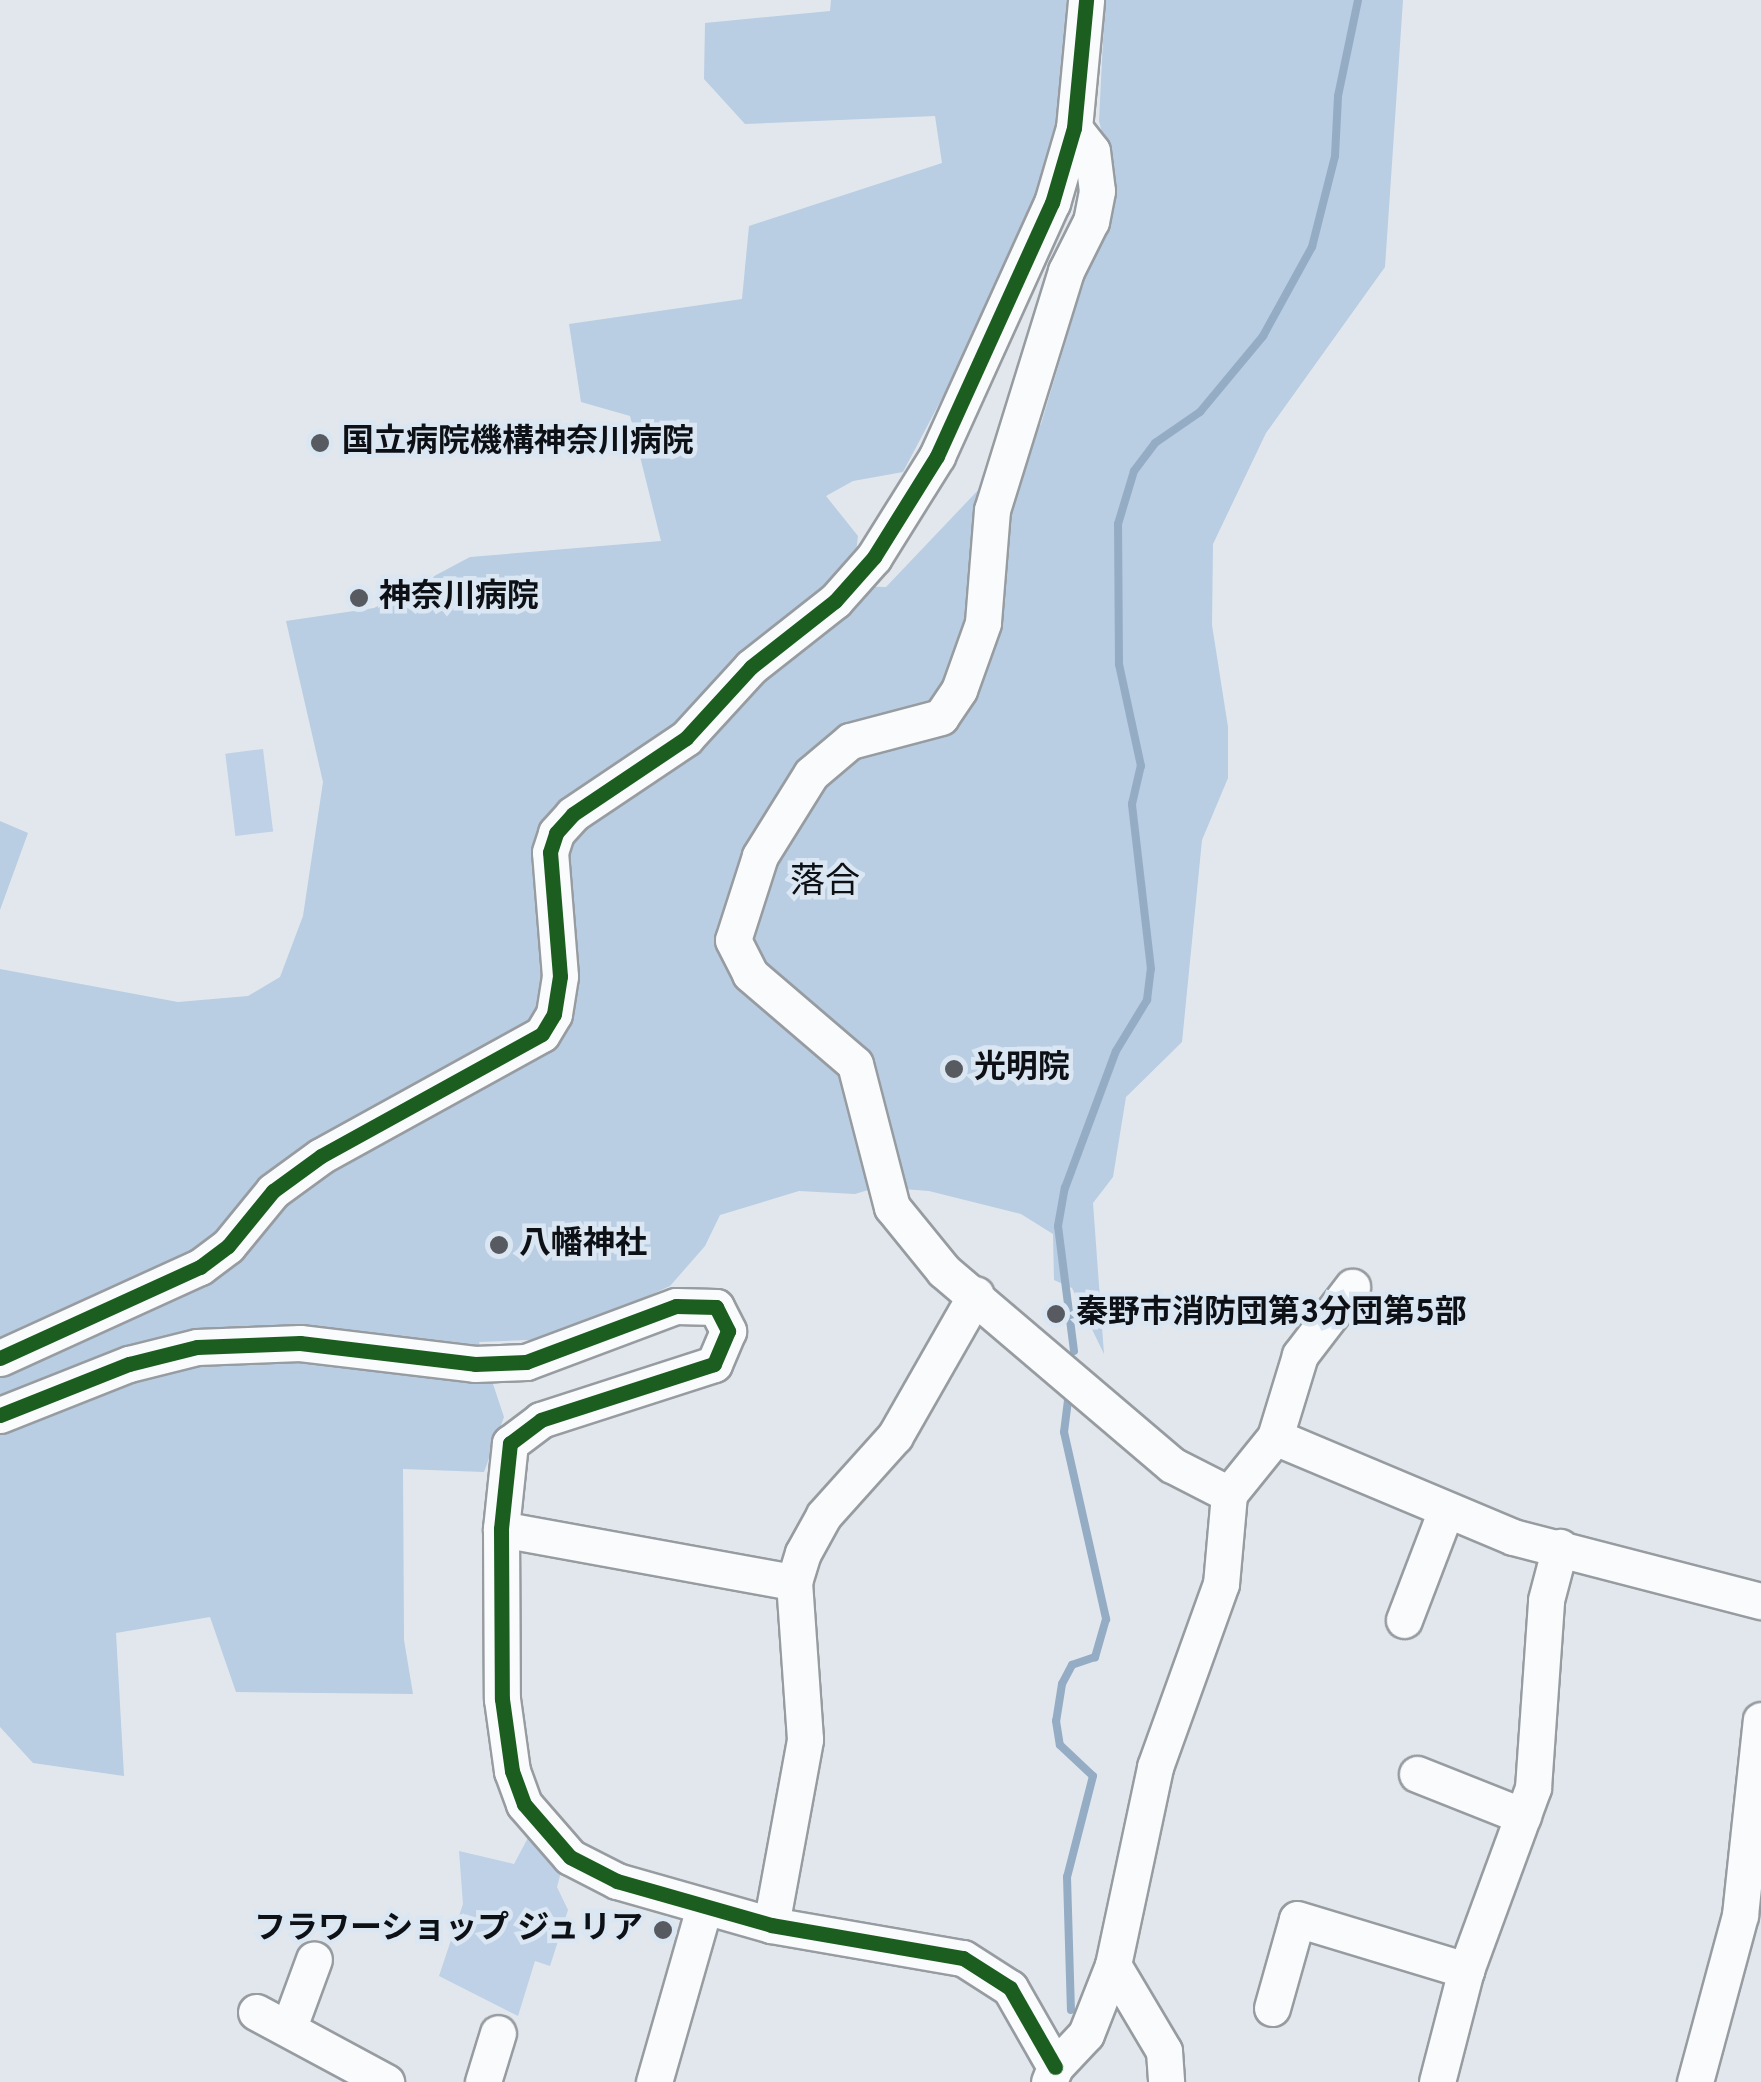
<!DOCTYPE html>
<meta charset="utf-8">
<style>
body{margin:0}
#map{position:relative;width:1761px;height:2082px;overflow:hidden;background:#e1e7ed;font-family:Overpass,"Noto Sans JP",sans-serif}
div>[style]{position:absolute}
.green>*{inset:0;background:#bed1e6;transform-origin:0 0}
.forest>*{inset:0;background:#b9cde3}
.stream>*{height:8px;margin:-4px;padding:0 4px;transform-origin:4px;border-radius:4px;background:#95acc5}
.roads{filter:drop-shadow(2px 0 #979ca1) drop-shadow(-2px 0 #979ca1) drop-shadow(0 2px #979ca1) drop-shadow(0 -2px #979ca1)}
.minor>*{height:35px;margin:-17.5px;padding:0 17.5px;transform-origin:17.5px;border-radius:17.5px;background:#fafbfc}
.cycleway>*{height:15px;margin:-7.5px;padding:0 7.5px;transform-origin:7.5px;border-radius:7.5px;background:#1b5e20}
.dots>*{width:28px;height:28px;translate:-50% -50%;box-sizing:border-box;border:5px solid #dbe6f3;border-radius:50%}
span{translate:-50% -50%;white-space:nowrap;text-align:center;line-height:1.15;-webkit-text-stroke:9px #dbe6f3;paint-order:stroke}
.poi-label{font-size:32px;color:#0d1015;font-weight:700}
.left{translate:0 -50%;text-align:left}
.right{translate:-100% -50%;text-align:right}
.neighbourhood-label{font-size:35px;color:#0d1015}
</style>
<div id="map">
<div class="green">
<i style="left:263px;top:749px;width:83px;height:38px;rotate:83deg"></i>
<i style="clip-path:polygon(530px 1834px,562px 1868px,557px 1887px,568px 1910px,550px 1966px,535px 1961px,518px 2016px,439px 1976px,463px 1904px,459px 1851px,514px 1864px)"></i>
</div>
<div class="forest">
<i style="clip-path:polygon(831px 0,1067px 0,1059px 151px,1017px 256px,903px 472px,853px 481px,826px 496px,858px 536px,852px 586px,886px 587px,1041px 424px,1114px 180px,1099px 121px,1105px 0,1403px 0,1385px 267px,1266px 433px,1213px 544px,1212px 625px,1228px 727px,1228px 778px,1202px 840px,1182px 1042px,1126px 1097px,1113px 1177px,1093px 1203px,1104px 1354px,1072px 1288px,1054px 1280px,1053px 1234px,1021px 1214px,929px 1191px,878px 1187px,855px 1194px,799px 1191px,720px 1215px,705px 1246px,670px 1286px,554px 1339px,479px 1342px,504px 1417px,484px 1472px,403px 1469px,404px 1640px,413px 1694px,236px 1692px,210px 1617px,116px 1633px,124px 1776px,33px 1763px,0 1727px,0 969px,178px 1002px,248px 996px,280px 977px,303px 916px,323px 782px,286px 621px,374px 608px,470px 557px,661px 541px,630px 416px,581px 402px,569px 324px,742px 299px,749px 226px,942px 163px,935px 116px,745px 124px,704px 79px,705px 23px,830px 11px)"></i>
<i style="clip-path:polygon(0 821px,28px 833px,0 910px)"></i>
</div>
<div class="stream">
<i style="left:1074px;top:1351px;width:126px;rotate:-97.3deg"></i>
<i style="left:1058px;top:1226px;width:39px;rotate:-80deg"></i>
<i style="left:1065px;top:1188px;width:146px;rotate:-69.6deg"></i>
<i style="left:1116px;top:1051px;width:60px;rotate:-58.7deg"></i>
<i style="left:1147px;top:1000px;width:31px;rotate:-83deg"></i>
<i style="left:1151px;top:969px;width:166px;rotate:-96.6deg"></i>
<i style="left:1132px;top:804px;width:39px;rotate:-77deg"></i>
<i style="left:1141px;top:766px;width:104px;rotate:-102.2deg"></i>
<i style="left:1119px;top:664px;width:140px;rotate:-90.4deg"></i>
<i style="left:1118px;top:524px;width:55px;rotate:-73.2deg"></i>
<i style="left:1134px;top:471px;width:35px;rotate:-53deg"></i>
<i style="left:1155px;top:443px;width:55px;rotate:-34.6deg"></i>
<i style="left:1200px;top:412px;width:99px;rotate:-50.3deg"></i>
<i style="left:1263px;top:336px;width:102px;rotate:-61.2deg"></i>
<i style="left:1312px;top:247px;width:94px;rotate:-75.8deg"></i>
<i style="left:1335px;top:156px;width:60px;rotate:-87.1deg"></i>
<i style="left:1338px;top:96px;width:98px;rotate:-78.2deg"></i>
<i style="left:1068px;top:1400px;width:32px;rotate:97deg"></i>
<i style="left:1064px;top:1432px;width:192px;rotate:77.3deg"></i>
<i style="left:1106px;top:1619px;width:40px;rotate:106deg"></i>
<i style="left:1095px;top:1657px;width:24px;rotate:161deg"></i>
<i style="left:1072px;top:1665px;width:21px;rotate:118deg"></i>
<i style="left:1062px;top:1684px;width:37px;rotate:99deg"></i>
<i style="left:1056px;top:1721px;width:24px;rotate:81deg"></i>
<i style="left:1060px;top:1745px;width:45px;rotate:43.2deg"></i>
<i style="left:1093px;top:1776px;width:104px;rotate:104.4deg"></i>
<i style="left:1067px;top:1877px;width:133px;rotate:88.3deg"></i>
</div>
<div class="roads">
<div class="minor">
<i style="left:1074px;top:128px;width:29px;rotate:52deg"></i>
<i style="left:1092px;top:151px;width:40px;rotate:82.9deg"></i>
<i style="left:1097px;top:191px;width:31px;rotate:101deg"></i>
<i style="left:1091px;top:221px;width:56px;rotate:116.6deg"></i>
<i style="left:1066px;top:271px;width:250px;rotate:107.2deg"></i>
<i style="left:992px;top:510px;width:113px;rotate:94.6deg"></i>
<i style="left:983px;top:623px;width:71px;rotate:109.7deg"></i>
<i style="left:959px;top:690px;width:32px;rotate:124deg"></i>
<i style="left:941px;top:717px;width:94px;rotate:165.2deg"></i>
<i style="left:850px;top:741px;width:51px;rotate:139.8deg"></i>
<i style="left:811px;top:774px;width:97px;rotate:121.9deg"></i>
<i style="left:760px;top:856px;width:88px;rotate:107.8deg"></i>
<i style="left:733px;top:940px;width:38px;rotate:63deg"></i>
<i style="left:750px;top:974px;width:138px;rotate:40.6deg"></i>
<i style="left:855px;top:1064px;width:148px;rotate:75.5deg"></i>
<i style="left:892px;top:1207px;width:82px;rotate:50.9deg"></i>
<i style="left:944px;top:1271px;width:299px;rotate:40.4deg"></i>
<i style="left:1172px;top:1465px;width:64px;rotate:27deg"></i>
<i style="left:0;top:1358px;width:220px;rotate:-24.5deg"></i>
<i style="left:200px;top:1267px;width:35px;rotate:-37deg"></i>
<i style="left:228px;top:1246px;width:71px;rotate:-50.7deg"></i>
<i style="left:273px;top:1191px;width:59px;rotate:-36.1deg"></i>
<i style="left:321px;top:1156px;width:252px;rotate:-28.9deg"></i>
<i style="left:542px;top:1034px;width:23px;rotate:-59deg"></i>
<i style="left:554px;top:1014px;width:38px;rotate:-81deg"></i>
<i style="left:560px;top:976px;width:124px;rotate:-94.6deg"></i>
<i style="left:550px;top:852px;width:20px;rotate:-72deg"></i>
<i style="left:556px;top:833px;width:25px;rotate:-48deg"></i>
<i style="left:573px;top:814px;width:136px;rotate:-33.9deg"></i>
<i style="left:686px;top:738px;width:96px;rotate:-47.5deg"></i>
<i style="left:751px;top:667px;width:107px;rotate:-38.2deg"></i>
<i style="left:835px;top:601px;width:59px;rotate:-48.4deg"></i>
<i style="left:874px;top:557px;width:119px;rotate:-58deg"></i>
<i style="left:937px;top:456px;width:278px;rotate:-65.6deg"></i>
<i style="left:1052px;top:203px;width:78px;rotate:-73.7deg"></i>
<i style="left:1074px;top:128px;width:129px;rotate:-84.6deg"></i>
<i style="left:0;top:1415px;width:139px;rotate:-21.6deg"></i>
<i style="left:129px;top:1364px;width:70px;rotate:-14deg"></i>
<i style="left:197px;top:1347px;width:103px;rotate:-2.2deg"></i>
<i style="left:300px;top:1343px;width:176px;rotate:6.8deg"></i>
<i style="left:475px;top:1364px;width:51px;rotate:-2.2deg"></i>
<i style="left:526px;top:1362px;width:160px;rotate:-20.5deg"></i>
<i style="left:676px;top:1306px;width:40px;rotate:1.4deg"></i>
<i style="left:716px;top:1307px;width:27px;rotate:63deg"></i>
<i style="left:728px;top:1331px;width:36px;rotate:113deg"></i>
<i style="left:714px;top:1364px;width:182px;rotate:162.1deg"></i>
<i style="left:541px;top:1420px;width:39px;rotate:143deg"></i>
<i style="left:510px;top:1443px;width:86px;rotate:96deg"></i>
<i style="left:501px;top:1529px;width:170px;rotate:89.7deg"></i>
<i style="left:502px;top:1699px;width:73px;rotate:82.1deg"></i>
<i style="left:512px;top:1771px;width:35px;rotate:70deg"></i>
<i style="left:524px;top:1804px;width:70px;rotate:49deg"></i>
<i style="left:570px;top:1857px;width:53px;rotate:27.1deg"></i>
<i style="left:617px;top:1881px;width:160px;rotate:15.9deg"></i>
<i style="left:771px;top:1925px;width:195px;rotate:9.8deg"></i>
<i style="left:963px;top:1958px;width:56px;rotate:32.6deg"></i>
<i style="left:1010px;top:1988px;width:91px;rotate:60.3deg"></i>
<i style="left:1275px;top:1437px;width:258px;rotate:22.8deg"></i>
<i style="left:1513px;top:1537px;width:256px;rotate:14.5deg"></i>
<i style="left:501px;top:1529px;width:298px;rotate:10.3deg"></i>
<i style="left:1404px;top:1620px;width:118px;rotate:-69.1deg"></i>
<i style="left:1417px;top:1774px;width:114px;rotate:21.6deg"></i>
<i style="left:771px;top:1925px;width:189px;rotate:-79.6deg"></i>
<i style="left:805px;top:1739px;width:157px;rotate:-94deg"></i>
<i style="left:794px;top:1582px;width:30px;rotate:-73deg"></i>
<i style="left:803px;top:1553px;width:43px;rotate:-61.1deg"></i>
<i style="left:824px;top:1515px;width:106px;rotate:-48.1deg"></i>
<i style="left:895px;top:1436px;width:163px;rotate:-60.3deg"></i>
<i style="left:1113px;top:1965px;width:100px;rotate:59.3deg"></i>
<i style="left:1164px;top:2051px;width:31px;rotate:86deg"></i>
<i style="left:1272px;top:2008px;width:92px;rotate:-74.3deg"></i>
<i style="left:1297px;top:1919px;width:177px;rotate:16.8deg"></i>
<i style="left:256px;top:2012px;width:148px;rotate:28.3deg"></i>
<i style="left:289px;top:2027px;width:72px;rotate:-69.8deg"></i>
<i style="left:483px;top:2082px;width:51px;rotate:-73deg"></i>
<i style="left:654px;top:2082px;width:181px;rotate:-74deg"></i>
<i style="left:1049px;top:2082px;width:16px;rotate:-68deg"></i>
<i style="left:1055px;top:2067px;width:45px;rotate:-46.8deg"></i>
<i style="left:1086px;top:2034px;width:74px;rotate:-68.6deg"></i>
<i style="left:1113px;top:1965px;width:202px;rotate:-78deg"></i>
<i style="left:1155px;top:1767px;width:195px;rotate:-70.2deg"></i>
<i style="left:1221px;top:1584px;width:90px;rotate:-84.9deg"></i>
<i style="left:1229px;top:1494px;width:73px;rotate:-51.1deg"></i>
<i style="left:1275px;top:1437px;width:86px;rotate:-73deg"></i>
<i style="left:1300px;top:1355px;width:86px;rotate:-52.6deg"></i>
<i style="left:1437px;top:2082px;width:116px;rotate:-75.5deg"></i>
<i style="left:1466px;top:1970px;width:194px;rotate:-69.8deg"></i>
<i style="left:1533px;top:1788px;width:188px;rotate:-86deg"></i>
<i style="left:1546px;top:1600px;width:55px;rotate:-75.2deg"></i>
<i style="left:1695px;top:2082px;width:173px;rotate:-74.9deg"></i>
<i style="left:1740px;top:1915px;width:196px;rotate:-83.9deg"></i>
</div>
</div>
<div class="cycleway">
<i style="left:0;top:1358px;width:220px;rotate:-24.5deg"></i>
<i style="left:200px;top:1267px;width:35px;rotate:-37deg"></i>
<i style="left:228px;top:1246px;width:71px;rotate:-50.7deg"></i>
<i style="left:273px;top:1191px;width:59px;rotate:-36.1deg"></i>
<i style="left:321px;top:1156px;width:252px;rotate:-28.9deg"></i>
<i style="left:542px;top:1034px;width:23px;rotate:-59deg"></i>
<i style="left:554px;top:1014px;width:38px;rotate:-81deg"></i>
<i style="left:560px;top:976px;width:124px;rotate:-94.6deg"></i>
<i style="left:550px;top:852px;width:20px;rotate:-72deg"></i>
<i style="left:556px;top:833px;width:25px;rotate:-48deg"></i>
<i style="left:573px;top:814px;width:136px;rotate:-33.9deg"></i>
<i style="left:686px;top:738px;width:96px;rotate:-47.5deg"></i>
<i style="left:751px;top:667px;width:107px;rotate:-38.2deg"></i>
<i style="left:835px;top:601px;width:59px;rotate:-48.4deg"></i>
<i style="left:874px;top:557px;width:119px;rotate:-58deg"></i>
<i style="left:937px;top:456px;width:278px;rotate:-65.6deg"></i>
<i style="left:1052px;top:203px;width:78px;rotate:-73.7deg"></i>
<i style="left:1074px;top:128px;width:129px;rotate:-84.6deg"></i>
<i style="left:0;top:1415px;width:139px;rotate:-21.6deg"></i>
<i style="left:129px;top:1364px;width:70px;rotate:-14deg"></i>
<i style="left:197px;top:1347px;width:103px;rotate:-2.2deg"></i>
<i style="left:300px;top:1343px;width:176px;rotate:6.8deg"></i>
<i style="left:475px;top:1364px;width:51px;rotate:-2.2deg"></i>
<i style="left:526px;top:1362px;width:160px;rotate:-20.5deg"></i>
<i style="left:676px;top:1306px;width:40px;rotate:1.4deg"></i>
<i style="left:716px;top:1307px;width:27px;rotate:63deg"></i>
<i style="left:728px;top:1331px;width:36px;rotate:113deg"></i>
<i style="left:714px;top:1364px;width:182px;rotate:162.1deg"></i>
<i style="left:541px;top:1420px;width:39px;rotate:143deg"></i>
<i style="left:510px;top:1443px;width:86px;rotate:96deg"></i>
<i style="left:501px;top:1529px;width:170px;rotate:89.7deg"></i>
<i style="left:502px;top:1699px;width:73px;rotate:82.1deg"></i>
<i style="left:512px;top:1771px;width:35px;rotate:70deg"></i>
<i style="left:524px;top:1804px;width:70px;rotate:49deg"></i>
<i style="left:570px;top:1857px;width:53px;rotate:27.1deg"></i>
<i style="left:617px;top:1881px;width:160px;rotate:15.9deg"></i>
<i style="left:771px;top:1925px;width:195px;rotate:9.8deg"></i>
<i style="left:963px;top:1958px;width:56px;rotate:32.6deg"></i>
<i style="left:1010px;top:1988px;width:91px;rotate:60.3deg"></i>
</div>
<div class="dots">
<i style="left:320px;top:443px;background:#575b61"></i>
<i style="left:359px;top:598px;background:#575b61"></i>
<i style="left:954px;top:1069px;background:#575b61"></i>
<i style="left:499px;top:1245px;background:#575b61"></i>
<i style="left:1056px;top:1314px;background:#575b61"></i>
<i style="left:663px;top:1930px;background:#575b61"></i>
</div>
<div class="poi-label">
<span class="left" style="left:342px;top:443px">国立病院機構神奈川病院</span>
<span class="left" style="left:379px;top:598px">神奈川病院</span>
<span class="left" style="left:974px;top:1069px">光明院</span>
<span class="left" style="left:519px;top:1245px">八幡神社</span>
<span class="left" style="left:1076px;top:1314px">秦野市消防団第3分団第5部</span>
<span class="right" style="left:643px;top:1930px">フラワーショップ ジュリア</span>
</div>
<div class="neighbourhood-label">
<span style="left:825px;top:883px">落合</span>
</div>
</div>
